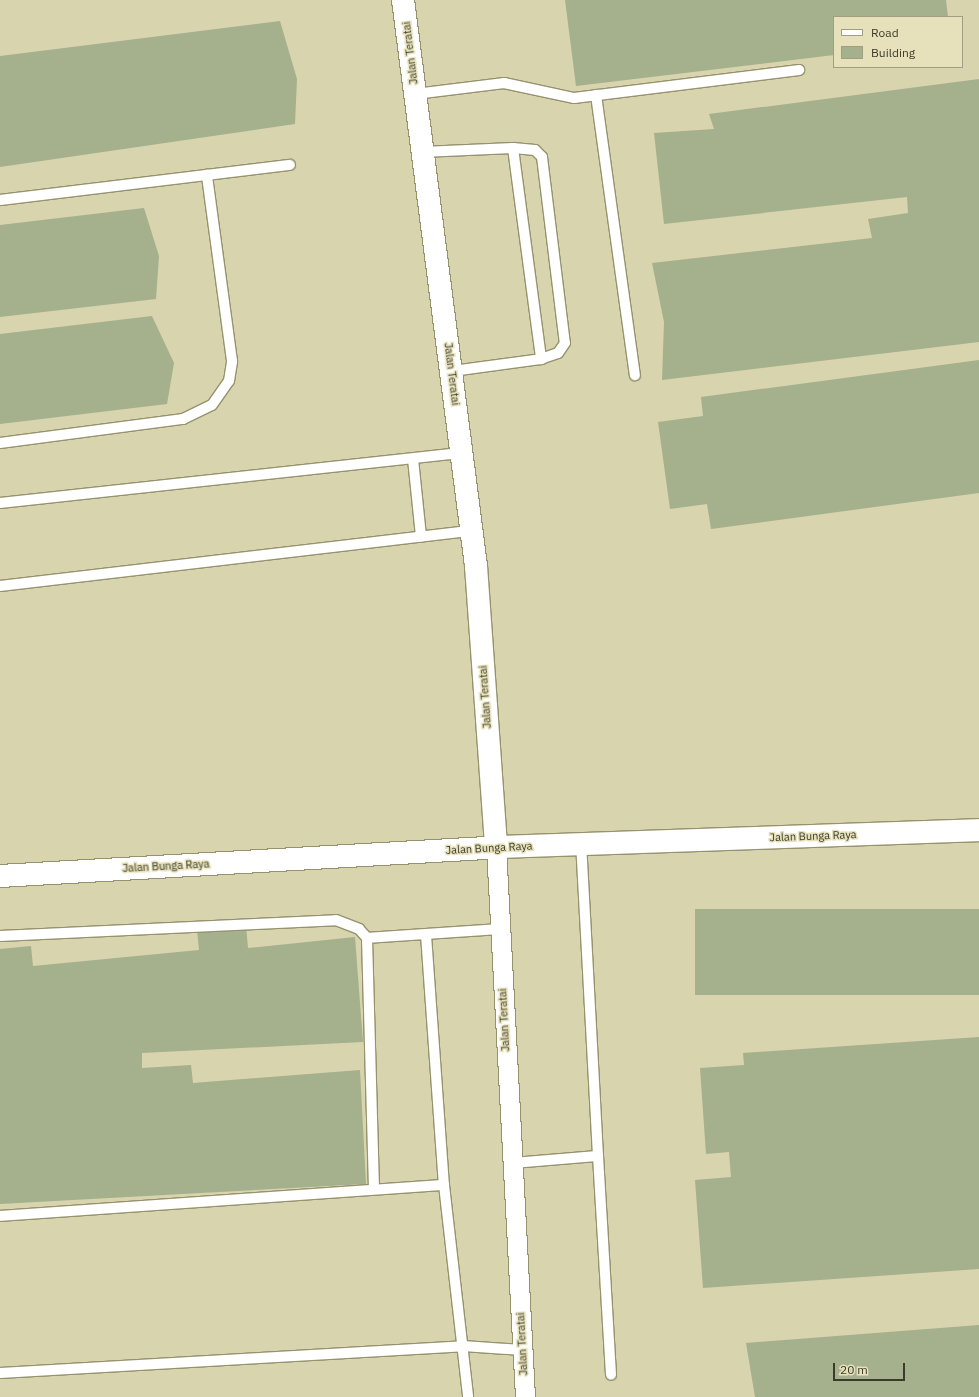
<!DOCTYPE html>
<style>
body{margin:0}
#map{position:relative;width:979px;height:1397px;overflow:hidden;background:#d8d4ae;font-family:"IBM Plex Sans",sans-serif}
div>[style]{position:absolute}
.building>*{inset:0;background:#a5b08c;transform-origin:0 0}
.roads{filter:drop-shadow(1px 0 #96926e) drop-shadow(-1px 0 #96926e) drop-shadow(0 1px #96926e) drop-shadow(0 -1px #96926e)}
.lane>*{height:10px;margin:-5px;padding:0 5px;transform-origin:5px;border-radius:5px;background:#fff}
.street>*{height:19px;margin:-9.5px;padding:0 9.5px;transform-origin:9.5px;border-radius:9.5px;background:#fff}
.secondary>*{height:22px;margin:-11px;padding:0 11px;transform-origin:11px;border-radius:11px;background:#fff}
span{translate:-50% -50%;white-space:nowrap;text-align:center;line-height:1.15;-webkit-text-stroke:3px #e6e1ba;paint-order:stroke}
.street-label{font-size:11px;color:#3c3a2b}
.legend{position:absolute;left:833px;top:16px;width:130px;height:52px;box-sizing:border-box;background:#e6e1ba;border:1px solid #a29e81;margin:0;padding:5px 7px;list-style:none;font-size:12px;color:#3c3a2b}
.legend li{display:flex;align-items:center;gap:8px;height:20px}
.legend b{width:20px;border:1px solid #a29e81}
.scale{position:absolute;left:833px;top:1363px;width:72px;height:18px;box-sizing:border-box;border:2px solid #3c3a2b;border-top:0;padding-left:5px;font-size:12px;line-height:14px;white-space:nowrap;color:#3c3a2b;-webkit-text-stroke:3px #e6e1ba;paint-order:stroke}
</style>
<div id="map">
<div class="building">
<i style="clip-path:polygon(565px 0,946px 0,948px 17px,834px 17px,834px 55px,576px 86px)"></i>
<i style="clip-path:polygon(280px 21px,297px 79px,295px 124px,0 167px,0 56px)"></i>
<i style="clip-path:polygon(979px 79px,979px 342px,662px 380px,664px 322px,652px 263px,872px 238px,868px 219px,908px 213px,907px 197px,664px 224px,654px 133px,714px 129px,709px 114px)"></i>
<i style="clip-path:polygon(144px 208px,159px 256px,156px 299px,0 317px,0 225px)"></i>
<i style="clip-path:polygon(152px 316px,174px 363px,167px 404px,0 424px,0 334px)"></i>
<i style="clip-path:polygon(979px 360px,979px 493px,711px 529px,707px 504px,670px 509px,658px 422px,703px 416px,701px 397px)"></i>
<i style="left:979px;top:909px;width:86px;height:284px;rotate:90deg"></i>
<i style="clip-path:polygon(246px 925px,248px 948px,355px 937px,363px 1042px,142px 1053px,142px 1068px,191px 1065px,193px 1083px,360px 1070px,366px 1184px,0 1204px,0 949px,31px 946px,33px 966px,199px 950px,197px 930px)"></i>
<i style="clip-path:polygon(979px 1037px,979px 1269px,703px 1288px,695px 1180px,731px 1177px,729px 1152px,706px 1154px,700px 1068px,744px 1065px,743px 1053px)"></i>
<i style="clip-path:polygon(979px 1325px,979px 1397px,755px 1397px,746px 1343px)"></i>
</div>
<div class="roads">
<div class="lane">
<i style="left:415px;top:94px;width:90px;rotate:-7deg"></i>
<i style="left:504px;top:83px;width:72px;rotate:12.1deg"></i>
<i style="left:574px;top:98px;width:227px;rotate:-7.1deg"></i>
<i style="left:596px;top:95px;width:283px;rotate:82.1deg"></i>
<i style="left:513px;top:148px;width:213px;rotate:82.4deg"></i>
<i style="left:422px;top:152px;width:91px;rotate:-2.5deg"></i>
<i style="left:513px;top:148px;width:22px;rotate:5deg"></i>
<i style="left:535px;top:150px;width:10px;rotate:45deg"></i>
<i style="left:542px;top:157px;width:187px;rotate:83deg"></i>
<i style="left:565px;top:343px;width:12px;rotate:125deg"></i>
<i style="left:558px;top:353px;width:18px;rotate:161deg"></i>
<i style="left:541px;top:359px;width:90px;rotate:172.3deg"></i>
<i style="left:0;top:200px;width:292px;rotate:-6.9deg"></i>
<i style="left:0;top:443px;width:185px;rotate:-7.5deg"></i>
<i style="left:183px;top:419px;width:32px;rotate:-26deg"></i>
<i style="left:212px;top:405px;width:29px;rotate:-55deg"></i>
<i style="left:229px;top:381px;width:20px;rotate:-81deg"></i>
<i style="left:232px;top:361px;width:188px;rotate:-97.7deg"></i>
<i style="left:413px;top:459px;width:78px;rotate:84.1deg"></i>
<i style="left:0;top:503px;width:465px;rotate:-6.2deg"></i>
<i style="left:0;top:586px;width:474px;rotate:-6.7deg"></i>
<i style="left:426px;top:935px;width:251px;rotate:85.9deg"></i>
<i style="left:444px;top:1185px;width:213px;rotate:83.5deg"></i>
<i style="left:0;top:936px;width:336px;rotate:-2.7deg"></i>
<i style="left:336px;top:920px;width:25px;rotate:21deg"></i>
<i style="left:359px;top:929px;width:12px;rotate:48deg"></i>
<i style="left:598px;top:1156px;width:219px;rotate:86.6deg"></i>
<i style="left:512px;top:1163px;width:86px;rotate:-4.7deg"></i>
<i style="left:598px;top:1156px;width:312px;rotate:-93.1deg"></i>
<i style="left:374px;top:1189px;width:251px;rotate:-91.6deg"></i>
<i style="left:367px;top:938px;width:132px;rotate:-3.9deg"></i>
<i style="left:0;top:1216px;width:445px;rotate:-4deg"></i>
<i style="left:0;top:1373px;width:464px;rotate:-3.3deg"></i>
<i style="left:463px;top:1346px;width:59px;rotate:3.9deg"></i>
</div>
<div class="street">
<i style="left:496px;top:847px;width:551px;rotate:86.98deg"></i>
</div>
<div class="secondary">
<i style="left:403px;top:0;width:571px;rotate:82.65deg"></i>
<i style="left:476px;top:566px;width:282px;rotate:85.9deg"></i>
<i style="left:0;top:876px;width:497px;rotate:-3.3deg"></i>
<i style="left:496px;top:847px;width:483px;rotate:-2deg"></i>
</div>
</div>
<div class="street-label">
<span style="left:410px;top:53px;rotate:-97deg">Jalan Teratai</span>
<span style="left:452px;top:374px;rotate:83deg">Jalan Teratai</span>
<span style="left:485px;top:697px;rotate:-94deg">Jalan Teratai</span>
<span style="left:813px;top:836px;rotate:-2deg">Jalan Bunga Raya</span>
<span style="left:489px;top:848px;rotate:-3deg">Jalan Bunga Raya</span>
<span style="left:166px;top:866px;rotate:-3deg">Jalan Bunga Raya</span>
<span style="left:504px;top:1020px;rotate:-93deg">Jalan Teratai</span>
<span style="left:522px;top:1344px;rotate:-93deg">Jalan Teratai</span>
</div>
<ul class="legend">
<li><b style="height:5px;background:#fff"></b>Road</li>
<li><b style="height:11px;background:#a5b08c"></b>Building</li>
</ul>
<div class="scale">20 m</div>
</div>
